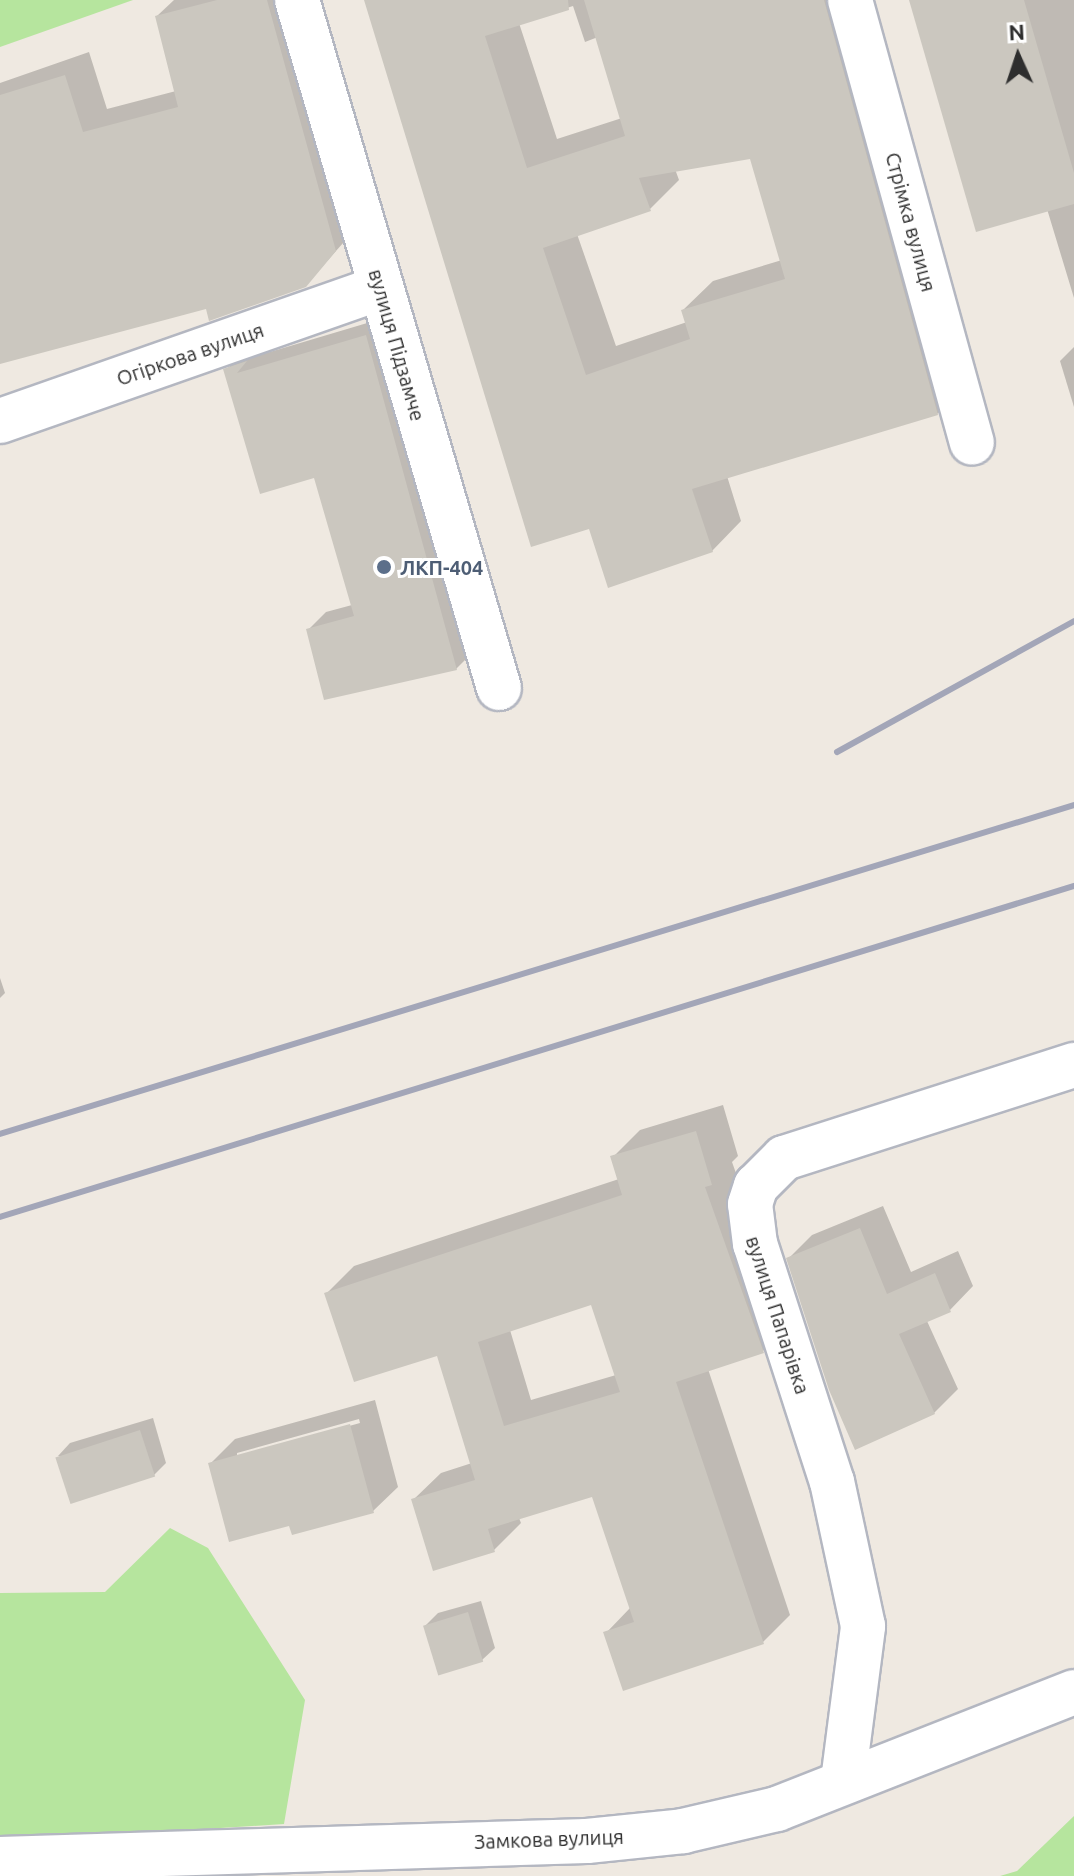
<!DOCTYPE html>
<meta charset="utf-8">
<style>
body{margin:0}
#map{position:relative;width:1074px;height:1876px;overflow:hidden;background:#efe9e1;font-family:Ubuntu,sans-serif}
div>[style]{position:absolute}
.green>*{inset:0;background:#b6e59e}
.shadow>*{inset:0;background:#0003}
.building>*{inset:0;background:#cbc7bf;transform-origin:0 0}
.roads{filter:drop-shadow(2px 0 #b4b7c1) drop-shadow(-2px 0 #b4b7c1) drop-shadow(0 2px #b4b7c1) drop-shadow(0 -2px #b4b7c1)}
.minor>*{height:44px;margin:-22px;padding:0 22px;transform-origin:22px;border-radius:22px;background:#fff}
.rail>*{height:6px;margin:-3px;padding:0 3px;transform-origin:3px;border-radius:3px;background:#a3a6b8}
.dots>*{width:22px;height:22px;translate:-50% -50%;box-sizing:border-box;border:4px solid #fff;border-radius:50%}
span{translate:-50% -50%;white-space:nowrap;text-align:center;line-height:1.15;-webkit-text-stroke:6px #fff;paint-order:stroke}
.street-label{font-size:20px;color:#2e2e2e}
.service-label{font-size:20px;color:#4e5e75;font-weight:700}
.left{translate:0 -50%;text-align:left}
.north{position:absolute;left:978px;top:16px;width:80px;height:80px;-webkit-text-stroke:6px #fff;paint-order:stroke;rotate:357deg;font-size:22px;font-weight:700;line-height:32px;text-align:center;color:#2e2e2e}
.north::after{content:'';display:block;margin:auto;width:28px;height:36px;background:#2e2e2e;clip-path:polygon(50% 0,100% 100%,50% 72%,0 100%)}
</style>
<div id="map">
<div class="green">
<i style="clip-path:polygon(0 0,133px 0,0 47px)"></i>
<i style="clip-path:polygon(170px 1528px,208px 1548px,305px 1700px,284px 1824px,0 1842px,0 1593px,105px 1592px)"></i>
<i style="clip-path:polygon(1074px 1816px,1074px 1876px,1000px 1876px,1017px 1871px)"></i>
</div>
<div class="shadow">
<i style="clip-path:polygon(174px 0,298px 0,359px 225px,305px 286px,207px 306px,0 363px,0 83px,89px 52px,107px 109px,176px 91px,157px 16px)"></i>
<i style="clip-path:polygon(evenodd,365px 0,859px 0,967px 384px,937px 414px,727px 476px,741px 521px,712px 551px,590px 527px,365px 0,573px 6px,585px 42px,598px 37px,622px 118px,557px 139px,519px 23px,573px 6px,365px 0,751px 156px,782px 260px,713px 281px,683px 310px,687px 322px,616px 346px,577px 234px,650px 209px,679px 180px,675px 169px,751px 156px)"></i>
<i style="clip-path:polygon(911px 0,1074px 0,1074px 298px,1047px 209px)"></i>
<i style="clip-path:polygon(384px 318px,474px 651px,456px 669px,308px 630px,326px 612px,352px 605px,316px 476px,226px 370px,244px 352px,260px 346px,250px 358px)"></i>
<i style="clip-path:polygon(1074px 347px,1074px 407px,1060px 361px)"></i>
<i style="clip-path:polygon(0 978px,5px 993px,0 998px)"></i>
<i style="clip-path:polygon(evenodd,723px 1105px,738px 1156px,732px 1162px,790px 1324px,763px 1351px,708px 1369px,790px 1615px,763px 1642px,606px 1633px,631px 1607px,594px 1495px,519px 1518px,521px 1523px,494px 1550px,413px 1500px,441px 1473px,472px 1463px,438px 1353px,327px 1293px,354px 1266px,619px 1179px,613px 1157px,640px 1130px,723px 1105px,593px 1302px,616px 1375px,531px 1400px,510px 1330px,593px 1302px)"></i>
<i style="clip-path:polygon(883px 1206px,911px 1272px,958px 1251px,973px 1286px,950px 1310px,927px 1321px,958px 1389px,934px 1413px,788px 1259px,812px 1235px)"></i>
<i style="clip-path:polygon(evenodd,375px 1400px,398px 1487px,373px 1511px,291px 1524px,210px 1464px,235px 1439px,375px 1400px,359px 1419px,360px 1423px,237px 1457px,237px 1453px,359px 1419px)"></i>
<i style="clip-path:polygon(153px 1418px,166px 1463px,154px 1475px,58px 1456px,70px 1443px)"></i>
<i style="clip-path:polygon(481px 1601px,495px 1648px,482px 1660px,425px 1626px,438px 1613px)"></i>
</div>
<div class="building">
<i style="clip-path:polygon(217px 0,267px 0,336px 251px,306px 287px,209px 321px,206px 309px,0 364px,0 95px,65px 75px,83px 132px,178px 107px,155px 16px)"></i>
<i style="clip-path:polygon(evenodd,364px 0,568px 0,569px 10px,485px 36px,527px 168px,625px 136px,584px 0,824px 0,938px 415px,692px 489px,713px 552px,608px 588px,589px 529px,531px 547px,364px 0,750px 159px,785px 279px,681px 310px,690px 339px,586px 375px,543px 248px,651px 211px,639px 178px,750px 159px)"></i>
<i style="clip-path:polygon(909px 0,1024px 0,1074px 173px,1074px 204px,976px 232px)"></i>
<i style="clip-path:polygon(366px 335px,457px 670px,324px 700px,306px 629px,354px 616px,314px 478px,260px 494px,223px 369px,247px 361px,237px 373px)"></i>
<i style="clip-path:polygon(evenodd,696px 1131px,712px 1185px,705px 1187px,764px 1353px,676px 1382px,764px 1644px,623px 1691px,603px 1632px,634px 1622px,592px 1497px,488px 1529px,495px 1552px,433px 1571px,411px 1499px,475px 1480px,437px 1356px,354px 1382px,324px 1293px,622px 1195px,610px 1156px,696px 1131px,591px 1305px,620px 1392px,504px 1426px,478px 1342px,591px 1305px)"></i>
<i style="clip-path:polygon(860px 1228px,887px 1294px,935px 1273px,951px 1312px,899px 1334px,935px 1414px,855px 1450px,829px 1390px,786px 1258px)"></i>
<i style="clip-path:polygon(350px 1424px,374px 1513px,292px 1535px,289px 1526px,229px 1542px,208px 1463px)"></i>
<i style="left:140px;top:1430px;width:49px;height:89px;rotate:72deg"></i>
<i style="left:468px;top:1612px;width:52px;height:47px;rotate:73deg"></i>
</div>
<div class="roads">
<div class="minor">
<i style="left:297px;top:0;width:717px;rotate:73.64deg"></i>
<i style="left:850px;top:0;width:459px;rotate:74.6deg"></i>
<i style="left:0;top:421px;width:403px;rotate:-19.3deg"></i>
<i style="left:843px;top:1781px;width:156px;rotate:-82.6deg"></i>
<i style="left:863px;top:1626px;width:147px;rotate:-102.1deg"></i>
<i style="left:832px;top:1482px;width:250px;rotate:-107.9deg"></i>
<i style="left:755px;top:1244px;width:40px;rotate:-97.1deg"></i>
<i style="left:750px;top:1204px;width:19px;rotate:-72deg"></i>
<i style="left:756px;top:1186px;width:40px;rotate:-45deg"></i>
<i style="left:784px;top:1158px;width:305px;rotate:-17.8deg"></i>
<i style="left:0;top:1859px;width:587px;rotate:-1.76deg"></i>
<i style="left:587px;top:1841px;width:97px;rotate:-5.9deg"></i>
<i style="left:683px;top:1831px;width:97px;rotate:-13.2deg"></i>
<i style="left:777px;top:1809px;width:319px;rotate:-21.5deg"></i>
</div>
</div>
<div class="rail">
<i style="left:837px;top:752px;width:271px;rotate:-28.9deg"></i>
<i style="left:0;top:1134px;width:1123px;rotate:-17.03deg"></i>
<i style="left:0;top:1217px;width:1124px;rotate:-17.13deg"></i>
</div>
<div class="dots">
<i style="left:384px;top:567px;background:#5c6f8a"></i>
</div>
<div class="street-label">
<span style="left:911px;top:222px;rotate:75deg">Стрімка вулиця</span>
<span style="left:397px;top:345px;rotate:74deg">вулиця Підзамче</span>
<span style="left:190px;top:354px;rotate:-19deg">Огіркова вулиця</span>
<span style="left:778px;top:1315px;rotate:72deg">вулиця Папарівка</span>
<span style="left:549px;top:1839px;rotate:-2deg">Замкова вулиця</span>
</div>
<div class="service-label">
<span class="left" style="left:400px;top:567px">ЛКП-404</span>
</div>
<div class="north">N</div>
</div>
